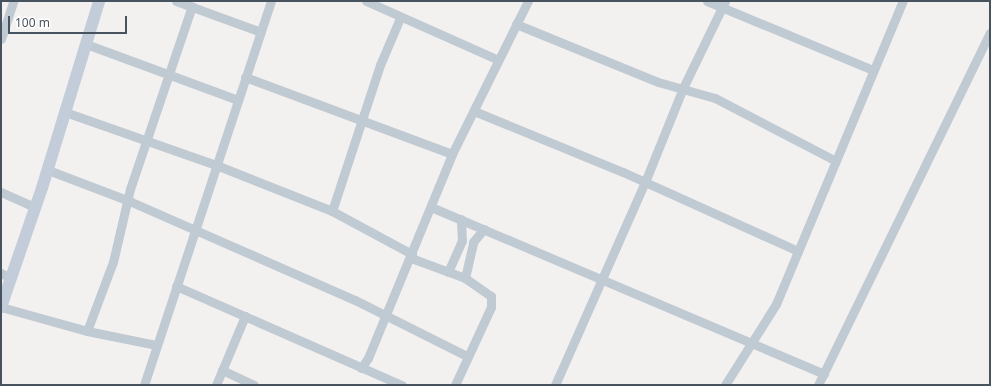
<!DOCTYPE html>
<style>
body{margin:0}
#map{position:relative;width:991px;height:386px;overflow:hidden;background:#f3f0f0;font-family:"Noto Sans",sans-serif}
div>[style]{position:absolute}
.street>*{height:9px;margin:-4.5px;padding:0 4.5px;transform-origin:4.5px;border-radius:4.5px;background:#c0cad2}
.secondary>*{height:12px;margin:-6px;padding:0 6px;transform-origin:6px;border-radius:6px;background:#c2cdd9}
span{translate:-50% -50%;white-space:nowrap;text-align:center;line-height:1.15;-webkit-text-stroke:3.5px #fff;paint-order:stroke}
.frame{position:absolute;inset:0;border:2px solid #47535e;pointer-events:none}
.scale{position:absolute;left:8px;top:16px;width:119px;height:18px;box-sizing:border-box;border:2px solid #47535e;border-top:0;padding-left:5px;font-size:12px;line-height:14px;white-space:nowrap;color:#47535e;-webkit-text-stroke:3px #fff;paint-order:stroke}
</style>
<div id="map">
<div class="street">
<i style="left:176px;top:1px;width:90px;rotate:20deg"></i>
<i style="left:366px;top:1px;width:142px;rotate:24deg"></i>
<i style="left:707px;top:1px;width:180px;rotate:22.6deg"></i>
<i style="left:516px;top:24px;width:153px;rotate:22.2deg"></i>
<i style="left:658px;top:82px;width:59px;rotate:15.7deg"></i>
<i style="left:715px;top:98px;width:134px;rotate:27.5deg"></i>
<i style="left:1px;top:39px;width:40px;rotate:-72deg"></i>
<i style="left:86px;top:44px;width:162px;rotate:20.2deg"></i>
<i style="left:245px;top:77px;width:221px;rotate:20.4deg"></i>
<i style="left:474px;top:111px;width:161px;rotate:22.3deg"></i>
<i style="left:623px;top:172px;width:192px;rotate:24.3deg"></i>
<i style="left:65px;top:112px;width:160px;rotate:19.3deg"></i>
<i style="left:216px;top:165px;width:125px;rotate:21.6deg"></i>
<i style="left:332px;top:211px;width:91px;rotate:28.3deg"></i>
<i style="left:48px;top:170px;width:85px;rotate:20.8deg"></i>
<i style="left:127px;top:200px;width:249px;rotate:23.7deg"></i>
<i style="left:355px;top:300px;width:125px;rotate:26.6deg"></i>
<i style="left:1px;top:192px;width:37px;rotate:24deg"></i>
<i style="left:431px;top:207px;width:427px;rotate:23deg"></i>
<i style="left:332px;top:211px;width:154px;rotate:-71.8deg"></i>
<i style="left:380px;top:65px;width:51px;rotate:-66.9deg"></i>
<i style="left:411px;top:258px;width:58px;rotate:20.3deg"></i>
<i style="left:465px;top:278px;width:32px;rotate:35deg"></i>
<i style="left:491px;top:296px;width:11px;rotate:90deg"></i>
<i style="left:491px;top:307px;width:86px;rotate:114.8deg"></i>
<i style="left:448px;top:272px;width:34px;rotate:-66deg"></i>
<i style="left:462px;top:241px;width:22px;rotate:-93deg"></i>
<i style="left:1px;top:273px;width:10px;rotate:29deg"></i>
<i style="left:465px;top:278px;width:37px;rotate:-77deg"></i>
<i style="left:473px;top:242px;width:17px;rotate:-50deg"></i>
<i style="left:176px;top:286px;width:247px;rotate:23.7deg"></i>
<i style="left:1px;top:307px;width:89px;rotate:15.6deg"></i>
<i style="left:87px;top:331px;width:70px;rotate:11.5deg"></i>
<i style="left:87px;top:331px;width:74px;rotate:-69.4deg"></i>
<i style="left:113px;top:262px;width:75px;rotate:-76.9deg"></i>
<i style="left:130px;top:189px;width:193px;rotate:-71.3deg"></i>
<i style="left:361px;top:368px;width:12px;rotate:-55deg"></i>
<i style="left:368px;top:358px;width:221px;rotate:-67.6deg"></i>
<i style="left:452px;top:154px;width:171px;rotate:-63.6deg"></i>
<i style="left:222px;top:370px;width:35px;rotate:25deg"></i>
<i style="left:144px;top:385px;width:404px;rotate:-71.7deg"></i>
<i style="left:216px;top:385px;width:75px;rotate:-67.2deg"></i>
<i style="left:555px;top:385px;width:222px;rotate:-66.1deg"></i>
<i style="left:645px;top:182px;width:101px;rotate:-68deg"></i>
<i style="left:683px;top:88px;width:97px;rotate:-64.2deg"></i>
<i style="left:725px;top:385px;width:96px;rotate:-57.8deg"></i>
<i style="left:776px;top:304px;width:329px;rotate:-67.3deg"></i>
<i style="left:818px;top:385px;width:392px;rotate:-64deg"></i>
</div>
<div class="secondary">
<i style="left:1px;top:307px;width:126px;rotate:-71deg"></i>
<i style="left:42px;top:188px;width:195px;rotate:-73deg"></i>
</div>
<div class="frame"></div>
<div class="scale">100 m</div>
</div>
